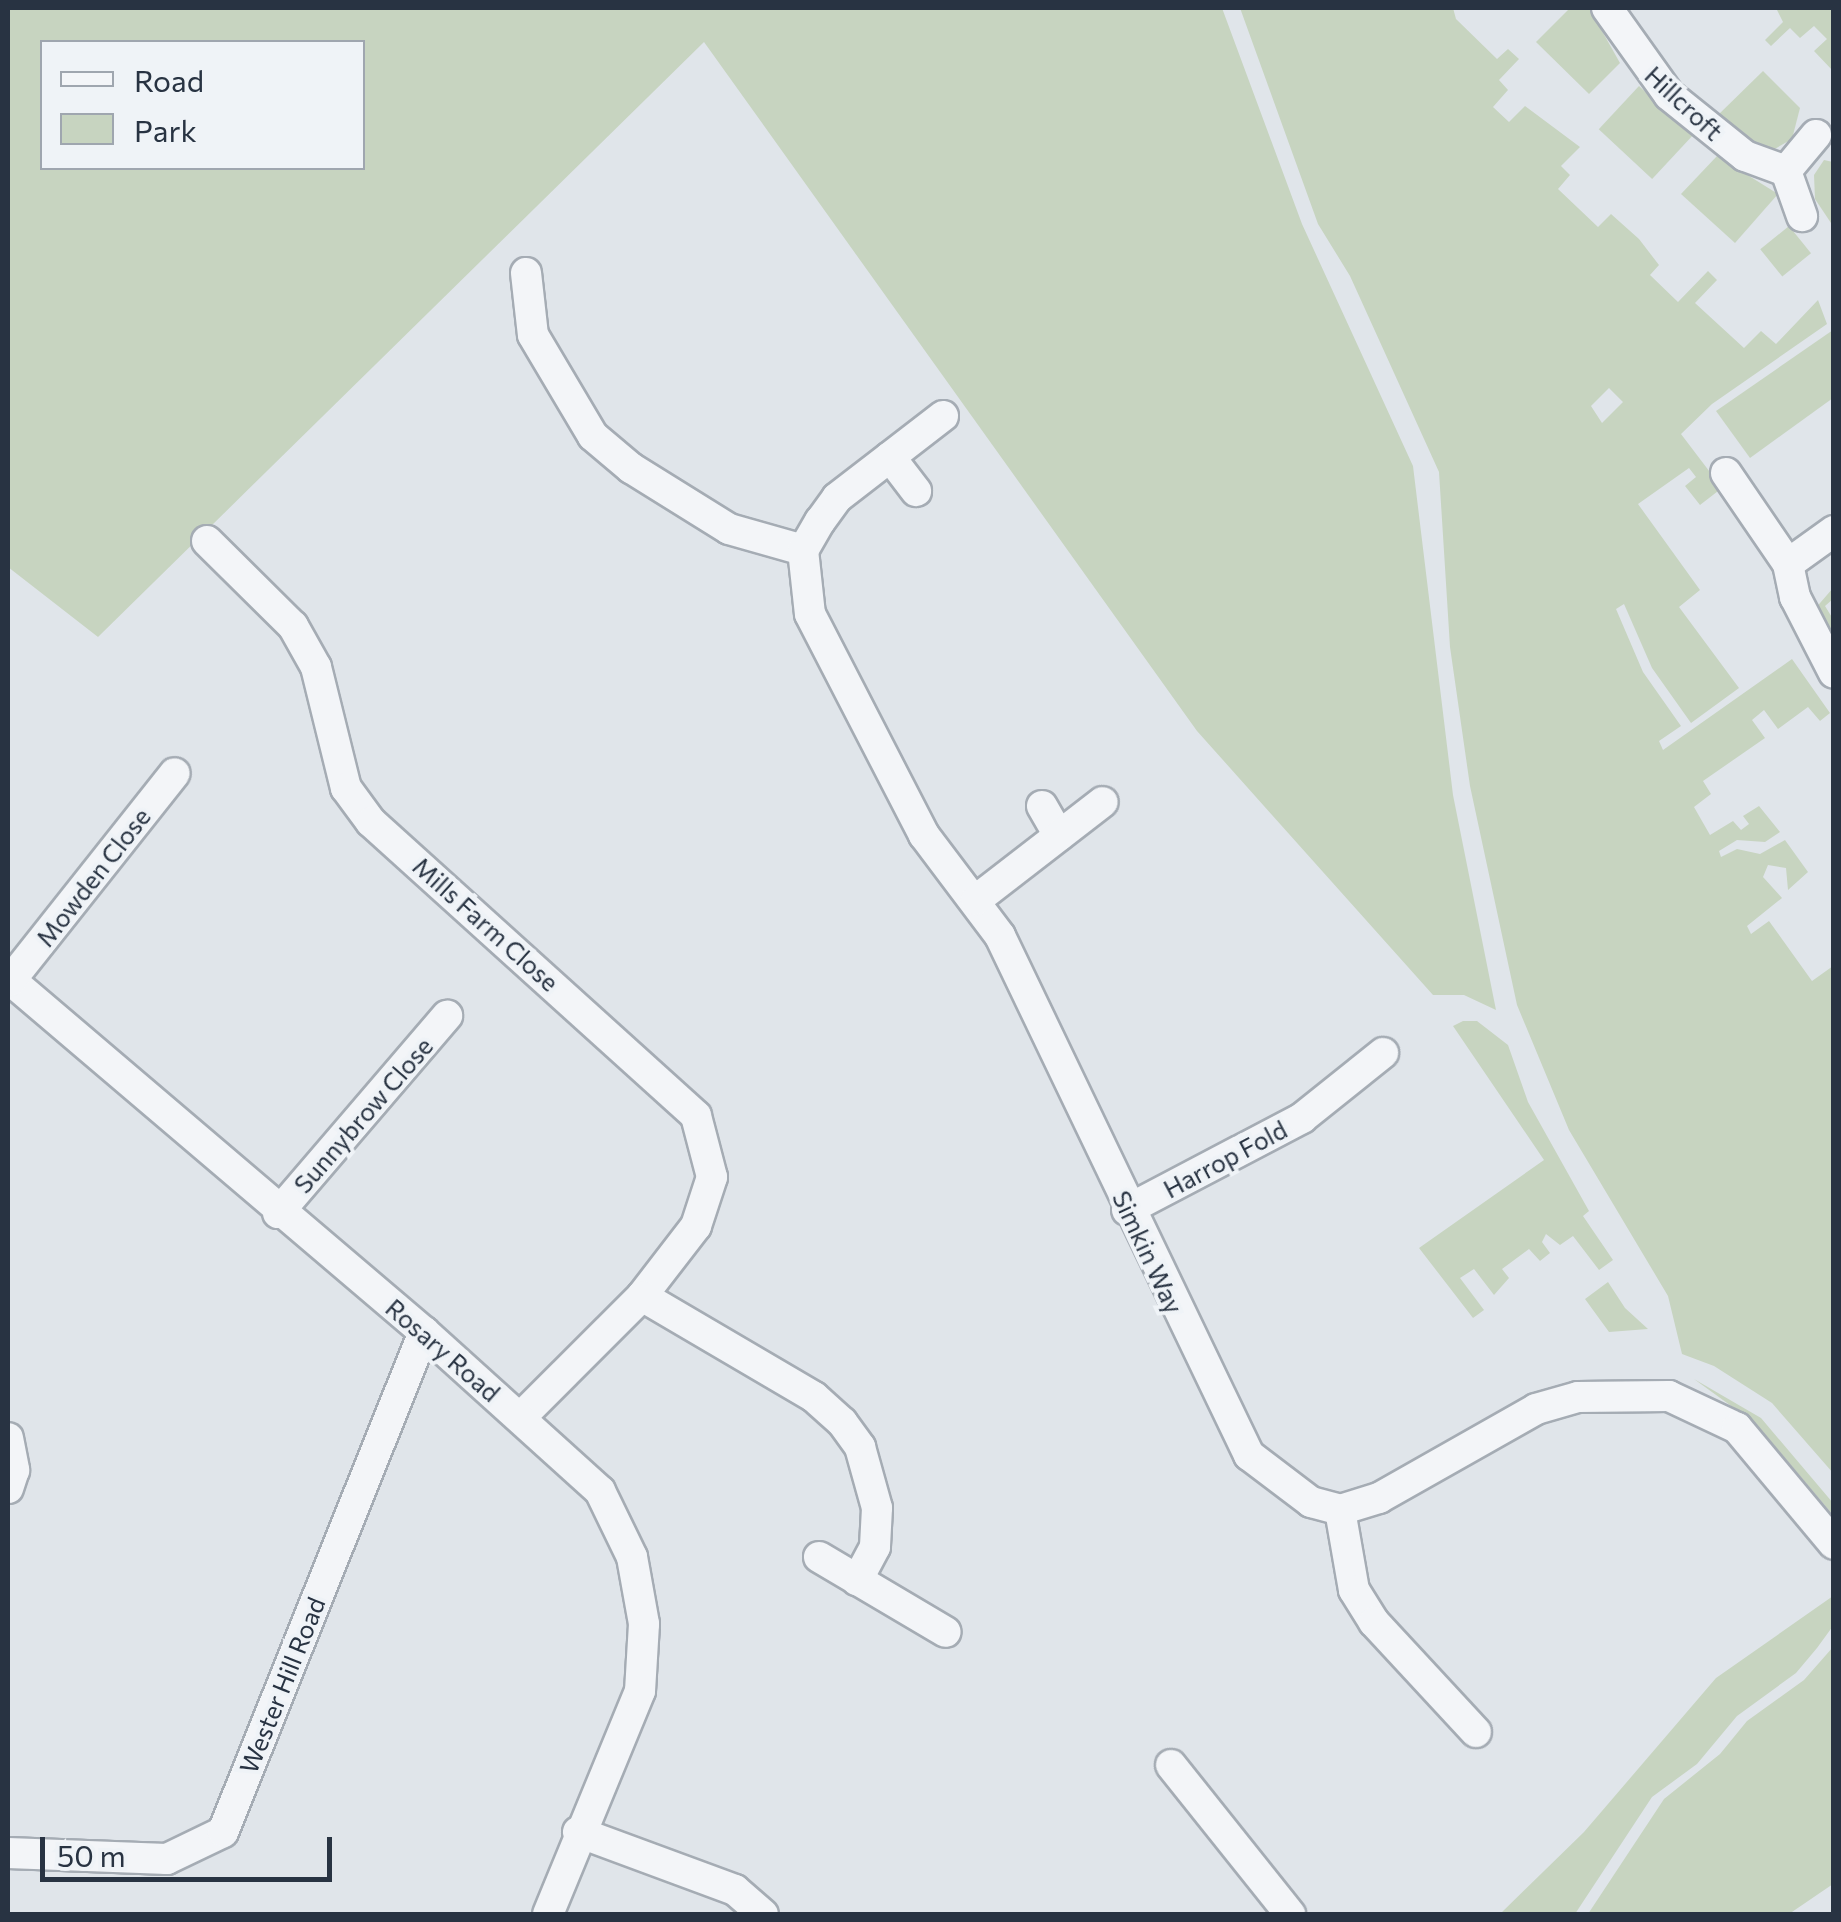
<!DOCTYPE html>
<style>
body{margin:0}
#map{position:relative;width:1841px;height:1922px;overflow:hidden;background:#e0e5ea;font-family:Commissioner,sans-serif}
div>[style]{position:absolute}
.green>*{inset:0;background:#c7d4c0;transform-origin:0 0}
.roads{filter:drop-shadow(2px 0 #a5acb4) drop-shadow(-2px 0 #a5acb4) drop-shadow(0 2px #a5acb4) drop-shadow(0 -2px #a5acb4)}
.minor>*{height:30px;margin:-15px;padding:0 15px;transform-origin:15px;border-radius:15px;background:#f3f5f8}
span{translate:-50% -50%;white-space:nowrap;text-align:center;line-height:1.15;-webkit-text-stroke:8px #eff3f7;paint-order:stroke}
.street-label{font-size:25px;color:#283342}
.frame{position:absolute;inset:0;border:10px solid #283342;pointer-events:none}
.legend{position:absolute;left:40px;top:40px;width:325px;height:130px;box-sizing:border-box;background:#eff3f7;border:2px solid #9fa6af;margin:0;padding:12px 18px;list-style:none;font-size:30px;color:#283342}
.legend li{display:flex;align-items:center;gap:20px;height:50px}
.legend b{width:50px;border:2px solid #9fa6af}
.scale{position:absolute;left:40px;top:1837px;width:292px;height:45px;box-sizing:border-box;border:5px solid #283342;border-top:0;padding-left:12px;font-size:30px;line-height:35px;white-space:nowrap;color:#283342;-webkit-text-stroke:8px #eff3f7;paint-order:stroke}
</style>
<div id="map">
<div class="green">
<i style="clip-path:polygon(evenodd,8px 8px,1222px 8px,1302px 224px,1413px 466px,1453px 795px,1496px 1010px,1464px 995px,1433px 995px,1197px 731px,704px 42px,98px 637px,8px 567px,8px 8px,42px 42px,362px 42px,362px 168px,42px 168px,42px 42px)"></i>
<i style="clip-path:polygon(evenodd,1240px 8px,1453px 8px,1456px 19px,1497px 59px,1508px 49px,1519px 59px,1499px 80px,1508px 90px,1493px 107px,1509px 122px,1525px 106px,1580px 147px,1561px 166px,1570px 175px,1558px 189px,1598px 227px,1611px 214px,1639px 239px,1659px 265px,1650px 275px,1678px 302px,1708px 271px,1717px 280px,1695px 303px,1744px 348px,1761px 331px,1776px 344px,1818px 300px,1827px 324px,1712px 404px,1681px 434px,1722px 488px,1700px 505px,1685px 486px,1696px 477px,1689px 468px,1638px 504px,1700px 590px,1679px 607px,1739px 688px,1691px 723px,1652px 668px,1624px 604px,1616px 609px,1643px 672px,1681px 726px,1659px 741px,1663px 750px,1792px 659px,1830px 713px,1820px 721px,1808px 707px,1778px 729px,1764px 710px,1752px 720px,1765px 738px,1703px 781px,1711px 794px,1694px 807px,1710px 835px,1733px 821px,1741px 830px,1749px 824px,1743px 816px,1759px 806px,1780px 832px,1765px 842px,1737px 840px,1719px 851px,1721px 857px,1737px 849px,1760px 854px,1785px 840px,1808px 872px,1788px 890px,1786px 868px,1768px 865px,1763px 877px,1782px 898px,1747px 926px,1751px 934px,1769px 921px,1812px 981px,1833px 966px,1833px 1473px,1772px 1403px,1714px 1366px,1682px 1354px,1668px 1296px,1569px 1130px,1517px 1005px,1470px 786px,1450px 647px,1439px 472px,1350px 276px,1318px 224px,1240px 8px,1609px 388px,1623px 402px,1602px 423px,1591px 406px,1609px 388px)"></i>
<i style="clip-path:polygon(1570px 8px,1589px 8px,1620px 63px,1589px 94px,1536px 42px)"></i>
<i style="clip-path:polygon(1776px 8px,1833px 8px,1833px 71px,1814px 51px,1827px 39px,1814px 26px,1800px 38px,1790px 28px,1771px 46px,1765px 40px,1783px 22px)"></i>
<i style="clip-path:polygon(1763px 71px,1800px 108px,1792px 139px,1773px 150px,1763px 151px,1716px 117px)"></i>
<i style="left:1639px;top:86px;width:73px;height:59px;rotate:43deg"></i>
<i style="clip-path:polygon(1717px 156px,1778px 194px,1735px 243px,1681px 194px)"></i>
<i style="clip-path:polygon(1824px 160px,1833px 162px,1831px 223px,1815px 199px,1814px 175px)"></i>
<i style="left:1789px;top:226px;width:35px;height:37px;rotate:51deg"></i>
<i style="clip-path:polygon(1833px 330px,1833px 398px,1750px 458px,1716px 411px)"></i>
<i style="clip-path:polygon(1833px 588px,1833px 599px,1825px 606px,1833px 619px,1833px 649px,1814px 610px)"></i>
<i style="clip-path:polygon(1463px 1021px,1477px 1021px,1508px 1045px,1528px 1102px,1589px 1211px,1583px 1216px,1613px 1260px,1599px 1270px,1573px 1236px,1560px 1245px,1546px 1234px,1542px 1242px,1550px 1253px,1540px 1261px,1529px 1249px,1502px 1269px,1509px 1278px,1494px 1295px,1474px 1269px,1460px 1278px,1484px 1310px,1473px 1318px,1419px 1248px,1544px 1160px,1453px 1026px)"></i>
<i style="clip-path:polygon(1608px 1282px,1625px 1308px,1648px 1329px,1609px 1332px,1585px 1299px)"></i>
<i style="clip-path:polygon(1694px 1379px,1761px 1418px,1833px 1503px,1833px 1515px,1756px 1424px)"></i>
<i style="clip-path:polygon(1833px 1596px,1833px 1626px,1817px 1648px,1796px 1673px,1737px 1716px,1697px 1764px,1652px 1797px,1575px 1914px,1500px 1914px,1584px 1832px,1716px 1678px)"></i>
<i style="clip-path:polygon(1833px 1647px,1833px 1884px,1789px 1914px,1588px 1914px,1664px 1799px,1720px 1754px,1747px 1721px,1804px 1680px)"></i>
</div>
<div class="roads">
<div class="minor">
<i style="left:1607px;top:8px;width:107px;rotate:54.5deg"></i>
<i style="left:1669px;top:95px;width:97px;rotate:38.8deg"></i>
<i style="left:1745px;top:156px;width:44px;rotate:20.1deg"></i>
<i style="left:1786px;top:171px;width:48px;rotate:70.4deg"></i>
<i style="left:1786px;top:171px;width:47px;rotate:-50.2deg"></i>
<i style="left:526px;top:273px;width:62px;rotate:83.6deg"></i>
<i style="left:533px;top:335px;width:117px;rotate:59.3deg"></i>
<i style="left:593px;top:436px;width:50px;rotate:40.1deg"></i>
<i style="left:631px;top:468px;width:115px;rotate:31.9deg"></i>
<i style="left:729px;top:529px;width:77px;rotate:15.8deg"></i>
<i style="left:943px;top:416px;width:134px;rotate:142.3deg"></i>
<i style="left:837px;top:498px;width:29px;rotate:126deg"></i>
<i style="left:820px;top:521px;width:34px;rotate:120deg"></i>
<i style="left:803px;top:550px;width:64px;rotate:83.8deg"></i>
<i style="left:810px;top:614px;width:249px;rotate:62.7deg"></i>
<i style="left:924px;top:835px;width:126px;rotate:53deg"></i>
<i style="left:1000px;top:936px;width:576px;rotate:64.37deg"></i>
<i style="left:1249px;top:1455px;width:78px;rotate:37.2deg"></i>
<i style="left:1311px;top:1502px;width:30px;rotate:15deg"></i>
<i style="left:1340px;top:1510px;width:41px;rotate:-17.1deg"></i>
<i style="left:1379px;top:1498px;width:180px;rotate:-29.5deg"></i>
<i style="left:1536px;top:1409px;width:44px;rotate:-15.9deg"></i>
<i style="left:1578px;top:1397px;width:91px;rotate:-0.6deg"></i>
<i style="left:1669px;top:1396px;width:75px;rotate:25.2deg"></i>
<i style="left:1737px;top:1428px;width:151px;rotate:50.1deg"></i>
<i style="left:890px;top:457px;width:43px;rotate:52.6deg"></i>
<i style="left:1726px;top:473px;width:110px;rotate:55.7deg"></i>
<i style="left:1788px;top:564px;width:34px;rotate:78deg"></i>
<i style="left:1795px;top:597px;width:85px;rotate:62.8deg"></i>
<i style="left:207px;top:541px;width:121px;rotate:44.7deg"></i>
<i style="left:293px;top:626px;width:47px;rotate:60.7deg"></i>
<i style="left:316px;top:667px;width:125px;rotate:76.1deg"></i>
<i style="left:346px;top:788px;width:42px;rotate:53.7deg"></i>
<i style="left:371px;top:822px;width:438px;rotate:42.1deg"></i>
<i style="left:696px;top:1116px;width:63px;rotate:75.3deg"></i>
<i style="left:712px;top:1177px;width:52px;rotate:108.1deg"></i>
<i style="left:696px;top:1226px;width:88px;rotate:127.6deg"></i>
<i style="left:642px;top:1296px;width:171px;rotate:135deg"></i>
<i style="left:1788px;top:564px;width:57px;rotate:-35.7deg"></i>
<i style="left:1042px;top:806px;width:34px;rotate:60deg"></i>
<i style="left:976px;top:900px;width:160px;rotate:-37.7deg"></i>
<i style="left:8px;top:978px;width:546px;rotate:40.4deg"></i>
<i style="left:424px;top:1332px;width:237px;rotate:42.1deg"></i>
<i style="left:600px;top:1491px;width:73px;rotate:64.1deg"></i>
<i style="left:632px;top:1557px;width:68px;rotate:79.8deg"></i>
<i style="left:644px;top:1624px;width:67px;rotate:93.4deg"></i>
<i style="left:640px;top:1691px;width:241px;rotate:112.4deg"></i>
<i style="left:10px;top:981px;width:265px;rotate:-51.6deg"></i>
<i style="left:1127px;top:1210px;width:198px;rotate:-27.7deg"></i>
<i style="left:1302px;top:1118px;width:104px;rotate:-38.7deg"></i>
<i style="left:278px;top:1213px;width:260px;rotate:-49.4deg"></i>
<i style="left:642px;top:1296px;width:199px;rotate:30.4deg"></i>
<i style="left:814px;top:1397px;width:38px;rotate:42deg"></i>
<i style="left:842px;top:1422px;width:31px;rotate:54deg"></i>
<i style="left:860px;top:1447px;width:63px;rotate:74.4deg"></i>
<i style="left:877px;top:1508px;width:39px;rotate:93deg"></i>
<i style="left:875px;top:1547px;width:38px;rotate:118deg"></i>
<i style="left:8px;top:1438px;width:33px;rotate:79deg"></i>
<i style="left:14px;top:1470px;width:19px;rotate:108deg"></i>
<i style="left:1340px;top:1510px;width:81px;rotate:80.1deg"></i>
<i style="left:1354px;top:1590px;width:38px;rotate:58deg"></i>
<i style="left:1374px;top:1622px;width:150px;rotate:47.2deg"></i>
<i style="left:819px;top:1557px;width:147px;rotate:30.6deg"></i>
<i style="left:1171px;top:1765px;width:191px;rotate:51.4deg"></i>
<i style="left:578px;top:1832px;width:167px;rotate:20.3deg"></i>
<i style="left:735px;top:1890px;width:37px;rotate:41deg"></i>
<i style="left:8px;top:1853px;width:159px;rotate:2.2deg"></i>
<i style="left:167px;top:1859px;width:62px;rotate:-25.7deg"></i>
<i style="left:223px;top:1832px;width:539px;rotate:-68.1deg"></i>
</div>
</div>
<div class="street-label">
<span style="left:1684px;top:103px;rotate:43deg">Hillcroft</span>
<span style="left:93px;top:877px;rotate:-52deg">Mowden Close</span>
<span style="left:486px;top:924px;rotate:42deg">Mills Farm Close</span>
<span style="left:363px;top:1115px;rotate:-49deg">Sunnybrow Close</span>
<span style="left:1225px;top:1159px;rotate:-28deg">Harrop Fold</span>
<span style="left:1148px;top:1252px;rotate:65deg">Simkin Way</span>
<span style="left:443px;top:1350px;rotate:41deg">Rosary Road</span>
<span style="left:282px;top:1685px;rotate:-68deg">Wester Hill Road</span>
</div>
<div class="frame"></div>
<ul class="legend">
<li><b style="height:12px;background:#f3f5f8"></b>Road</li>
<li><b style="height:28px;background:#c7d4c0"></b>Park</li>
</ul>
<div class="scale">50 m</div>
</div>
